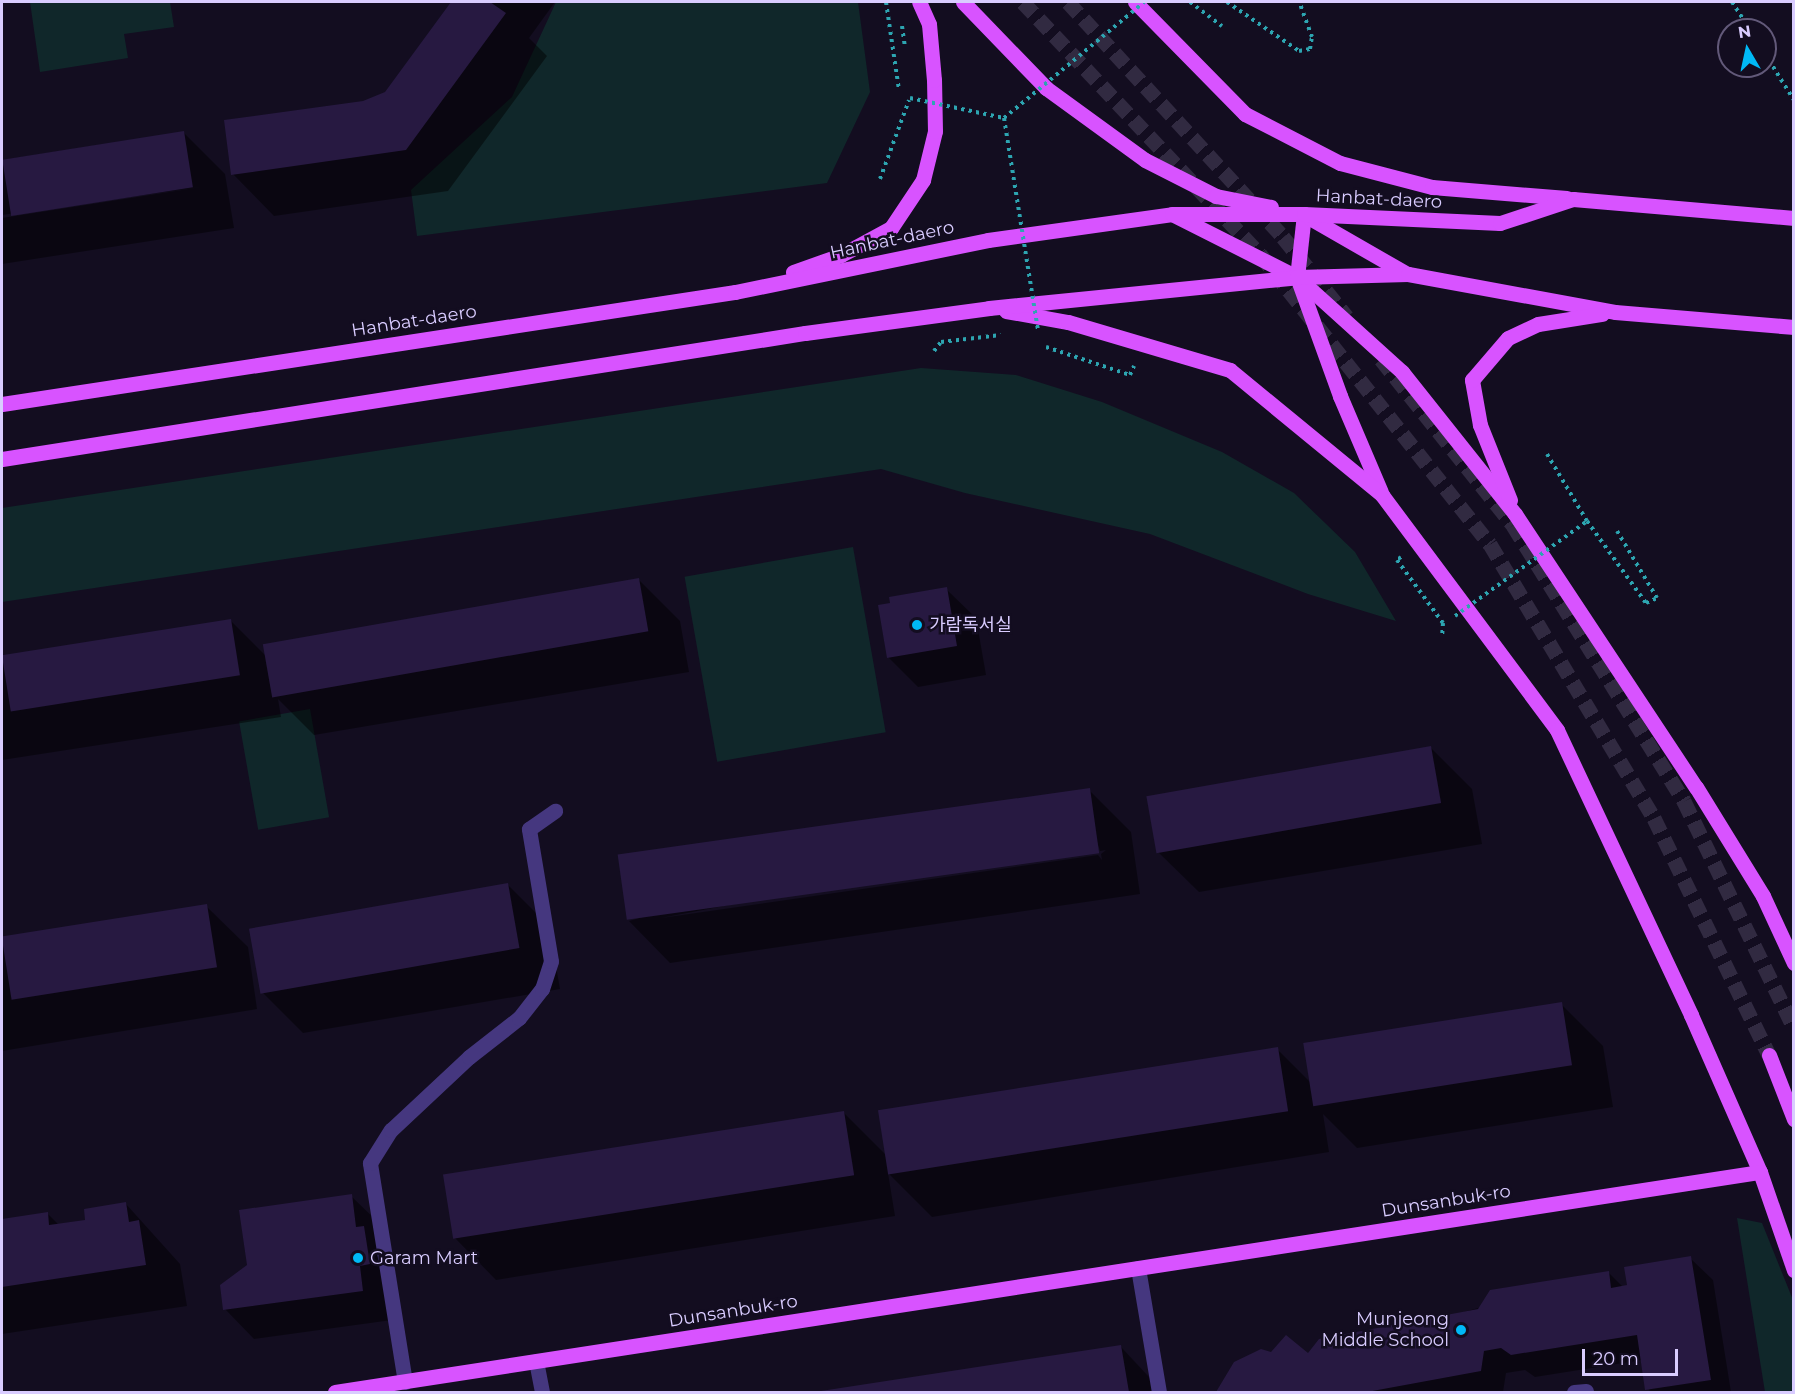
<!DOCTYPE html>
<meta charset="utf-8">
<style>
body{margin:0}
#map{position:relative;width:1795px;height:1394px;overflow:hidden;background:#130d20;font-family:Montserrat,"Noto Sans KR",sans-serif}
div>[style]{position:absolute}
.green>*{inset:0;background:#10272a;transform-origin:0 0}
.shadow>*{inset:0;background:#0007}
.building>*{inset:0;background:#271941;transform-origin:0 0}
.major-tunnel>*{height:15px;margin-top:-7.5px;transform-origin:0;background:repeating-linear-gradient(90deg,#312a41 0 15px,transparent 0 23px)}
.path>*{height:4px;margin-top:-2px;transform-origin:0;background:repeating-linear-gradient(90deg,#2da5b1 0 3px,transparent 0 7.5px)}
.minor>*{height:15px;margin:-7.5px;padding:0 7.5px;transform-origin:7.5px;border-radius:7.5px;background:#45377f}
.major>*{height:15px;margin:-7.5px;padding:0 7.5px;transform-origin:7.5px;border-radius:7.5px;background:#d853ff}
.path-bridge>*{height:4px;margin-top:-2px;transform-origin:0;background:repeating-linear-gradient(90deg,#2da5b1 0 3px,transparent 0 7.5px)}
.dots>*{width:16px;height:16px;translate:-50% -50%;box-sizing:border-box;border:3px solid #130d20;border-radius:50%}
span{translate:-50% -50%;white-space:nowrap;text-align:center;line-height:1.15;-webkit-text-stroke:5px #130d20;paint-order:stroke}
.street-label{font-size:18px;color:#d9ccff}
.poi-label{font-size:18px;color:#d9ccff}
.left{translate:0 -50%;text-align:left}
.right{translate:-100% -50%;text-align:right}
.frame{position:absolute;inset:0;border:3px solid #d9ccff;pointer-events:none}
.north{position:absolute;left:1717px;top:18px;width:60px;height:60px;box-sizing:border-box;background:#130d20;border:2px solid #625979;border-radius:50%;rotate:351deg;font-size:16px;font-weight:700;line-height:24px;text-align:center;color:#d9ccff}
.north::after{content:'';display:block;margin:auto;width:21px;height:27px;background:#00b9f6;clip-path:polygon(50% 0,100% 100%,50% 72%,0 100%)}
.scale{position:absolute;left:1582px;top:1349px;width:96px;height:27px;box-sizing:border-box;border:3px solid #d9ccff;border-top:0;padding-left:8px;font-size:18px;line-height:21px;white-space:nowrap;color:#d9ccff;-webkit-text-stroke:4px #130d20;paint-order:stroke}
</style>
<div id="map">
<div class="green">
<i style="clip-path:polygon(30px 2px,170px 2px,174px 27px,124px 34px,128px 58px,40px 72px)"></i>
<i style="clip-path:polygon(556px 2px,858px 2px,870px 92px,827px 183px,417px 236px,411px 190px,512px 97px)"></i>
<i style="clip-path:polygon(921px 368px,1016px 375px,1102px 402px,1222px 452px,1294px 493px,1355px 552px,1396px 621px,1308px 594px,1150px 534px,965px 493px,881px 469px,2px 602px,2px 508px)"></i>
<i style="left:853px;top:547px;width:188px;height:171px;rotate:80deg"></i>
<i style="left:310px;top:709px;width:110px;height:72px;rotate:80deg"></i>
<i style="clip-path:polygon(1737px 1218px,1762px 1223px,1793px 1300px,1793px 1392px,1765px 1392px)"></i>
</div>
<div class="shadow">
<i style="clip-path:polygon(453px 2px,555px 2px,529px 38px,547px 56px,448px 191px,274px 216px,233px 174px,386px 93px)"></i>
<i style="clip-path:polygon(183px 132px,225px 174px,234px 228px,2px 264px,2px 218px,201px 187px,2px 215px,2px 160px)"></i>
<i style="clip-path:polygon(638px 579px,680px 621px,689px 672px,314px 735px,278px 699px,281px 717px,2px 760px,2px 656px,230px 620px,266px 656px)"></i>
<i style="clip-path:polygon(946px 589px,976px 618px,986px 675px,918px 687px,888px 657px,892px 604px)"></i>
<i style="clip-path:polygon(1431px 748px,1472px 789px,1482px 844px,1199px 892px,1157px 851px)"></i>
<i style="clip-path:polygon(evenodd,1089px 790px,1131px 832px,1140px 894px,670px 963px,629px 921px,1089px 790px,1095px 835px,1100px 851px,1106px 850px,1101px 854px,1102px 860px,1098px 855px,661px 918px,1095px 835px)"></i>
<i style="clip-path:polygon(508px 885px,549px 926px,560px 989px,303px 1033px,261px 991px)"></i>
<i style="clip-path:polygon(206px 906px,248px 947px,257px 1009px,2px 1051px,2px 939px)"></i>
<i style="clip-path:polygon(1561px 1004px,1603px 1046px,1613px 1107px,1357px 1148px,1323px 1114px,1329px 1152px,932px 1217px,888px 1173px,895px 1216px,496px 1280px,455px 1238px,843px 1112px,887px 1156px,1277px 1049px,1311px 1083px)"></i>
<i style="clip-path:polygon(351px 1196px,381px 1225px,383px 1247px,393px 1257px,398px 1293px,392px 1320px,254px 1339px,225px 1309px)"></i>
<i style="clip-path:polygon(126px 1204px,180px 1264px,187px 1306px,2px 1334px,2px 1220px,47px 1213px,59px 1225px,87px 1221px)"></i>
<i style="clip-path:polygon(1690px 1258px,1713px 1280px,1731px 1392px,1650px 1392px,1642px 1360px,1535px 1377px,1525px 1370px,1506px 1373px,1503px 1392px,1217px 1392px,1235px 1363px,1272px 1354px,1309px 1355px,1608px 1272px,1623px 1287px)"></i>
<i style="clip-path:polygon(1121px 1347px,1163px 1392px,823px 1392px)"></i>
</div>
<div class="building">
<i style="clip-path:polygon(451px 2px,490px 2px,506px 13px,406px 150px,231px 175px,224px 120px,363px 101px,385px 92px)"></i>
<i style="left:184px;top:131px;width:57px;height:184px;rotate:81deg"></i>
<i style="left:639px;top:578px;width:54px;height:382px;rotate:80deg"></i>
<i style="clip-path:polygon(947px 587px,957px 646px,887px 658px,878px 605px,890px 603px,889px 597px)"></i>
<i style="left:231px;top:619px;width:57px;height:232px;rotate:81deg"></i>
<i style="left:1431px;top:746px;width:58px;height:289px;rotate:80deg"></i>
<i style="left:1090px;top:788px;width:66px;height:477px;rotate:82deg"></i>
<i style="left:508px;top:883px;width:66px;height:263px;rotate:80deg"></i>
<i style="left:207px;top:904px;width:64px;height:208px;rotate:81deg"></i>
<i style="left:1562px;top:1002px;width:64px;height:262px;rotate:81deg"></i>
<i style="left:1278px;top:1047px;width:65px;height:405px;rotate:81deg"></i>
<i style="left:844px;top:1111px;width:65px;height:406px;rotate:81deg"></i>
<i style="clip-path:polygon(352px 1194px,356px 1227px,364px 1226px,370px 1264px,360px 1266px,363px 1291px,223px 1310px,220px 1285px,247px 1265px,239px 1210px)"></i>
<i style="clip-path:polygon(126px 1202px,129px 1222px,139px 1220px,146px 1265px,2px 1287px,2px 1219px,48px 1212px,49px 1225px,85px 1220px,84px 1209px)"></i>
<i style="clip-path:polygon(1691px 1256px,1711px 1380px,1645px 1390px,1637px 1335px,1511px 1355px,1501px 1348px,1484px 1351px,1481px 1371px,1367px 1392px,1216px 1392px,1234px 1362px,1261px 1349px,1271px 1352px,1286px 1335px,1308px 1353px,1319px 1339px,1478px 1309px,1490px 1290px,1609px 1271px,1611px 1288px,1627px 1285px,1624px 1267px)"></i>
<i style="clip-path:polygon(1121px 1345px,1129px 1392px,822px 1392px,821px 1391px)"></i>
</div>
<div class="major-tunnel">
<i style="left:1023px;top:2px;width:346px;rotate:46.8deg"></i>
<i style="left:1260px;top:254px;width:370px;rotate:51.6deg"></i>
<i style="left:1490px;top:544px;width:319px;rotate:59.1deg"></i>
<i style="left:1654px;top:818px;width:263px;rotate:64.1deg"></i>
<i style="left:1068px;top:2px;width:319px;rotate:47.5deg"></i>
<i style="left:1283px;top:237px;width:102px;rotate:51.3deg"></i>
<i style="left:1381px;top:359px;width:212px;rotate:51.5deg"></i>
<i style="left:1513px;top:525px;width:325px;rotate:58.2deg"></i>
<i style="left:1684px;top:801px;width:252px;rotate:64.1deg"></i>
</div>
<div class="path">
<i style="left:886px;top:2px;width:89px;rotate:81.6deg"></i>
<i style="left:1190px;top:2px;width:40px;rotate:37deg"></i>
<i style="left:1227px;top:2px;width:87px;rotate:34.2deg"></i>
<i style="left:1299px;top:51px;width:11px;rotate:-10deg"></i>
<i style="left:1310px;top:49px;width:12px;rotate:-81deg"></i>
<i style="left:1312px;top:37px;width:37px;rotate:-110deg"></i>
<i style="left:1732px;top:2px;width:33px;rotate:57deg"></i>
<i style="left:902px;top:26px;width:22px;rotate:82deg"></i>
<i style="left:1765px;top:54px;width:54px;rotate:57.8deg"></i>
<i style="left:880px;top:179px;width:84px;rotate:-69.8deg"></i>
<i style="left:1046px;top:347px;width:89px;rotate:18.4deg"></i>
<i style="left:1130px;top:375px;width:10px;rotate:-66deg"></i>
<i style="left:934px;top:351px;width:11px;rotate:-52deg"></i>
<i style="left:941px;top:342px;width:60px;rotate:-6.7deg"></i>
<i style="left:1547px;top:454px;width:78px;rotate:59.2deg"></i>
<i style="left:1587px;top:521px;width:101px;rotate:54.3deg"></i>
<i style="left:1646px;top:603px;width:12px;rotate:-24deg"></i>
<i style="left:1657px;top:598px;width:78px;rotate:-120.8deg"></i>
<i style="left:1401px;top:557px;width:5px;rotate:143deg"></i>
<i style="left:1397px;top:560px;width:78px;rotate:53.9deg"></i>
<i style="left:1443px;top:623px;width:15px;rotate:94deg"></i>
</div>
<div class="minor">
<i style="left:1138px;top:1268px;width:126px;rotate:80.4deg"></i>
<i style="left:536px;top:1361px;width:32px;rotate:79deg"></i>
<i style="left:405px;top:1382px;width:222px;rotate:-99.1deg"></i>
<i style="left:370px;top:1163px;width:39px;rotate:-58deg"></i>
<i style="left:391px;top:1130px;width:107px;rotate:-43.1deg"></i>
<i style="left:469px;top:1057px;width:63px;rotate:-38deg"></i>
<i style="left:519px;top:1018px;width:37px;rotate:-52deg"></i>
<i style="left:542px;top:989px;width:29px;rotate:-72deg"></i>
<i style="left:551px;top:961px;width:134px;rotate:-99.5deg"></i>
<i style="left:529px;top:829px;width:32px;rotate:-35deg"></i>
<i style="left:1574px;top:1392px;width:12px;rotate:-5deg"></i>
</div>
<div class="major">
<i style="left:963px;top:2px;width:120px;rotate:46deg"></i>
<i style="left:1046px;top:88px;width:122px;rotate:36deg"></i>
<i style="left:1145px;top:160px;width:80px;rotate:26.9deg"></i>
<i style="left:1216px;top:196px;width:56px;rotate:11.3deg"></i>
<i style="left:1135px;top:2px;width:157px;rotate:45.5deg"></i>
<i style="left:1245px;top:114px;width:107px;rotate:27.3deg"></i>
<i style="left:1340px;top:163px;width:95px;rotate:14.6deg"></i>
<i style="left:1432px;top:187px;width:135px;rotate:4.7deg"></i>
<i style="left:1304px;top:214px;width:63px;rotate:96.3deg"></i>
<i style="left:1297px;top:277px;width:127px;rotate:70.1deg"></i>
<i style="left:1340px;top:396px;width:104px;rotate:66.9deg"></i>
<i style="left:1174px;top:215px;width:138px;rotate:26.8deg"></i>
<i style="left:1297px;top:277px;width:142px;rotate:42.1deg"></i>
<i style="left:1402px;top:372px;width:181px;rotate:51.5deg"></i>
<i style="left:1515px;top:514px;width:328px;rotate:56.5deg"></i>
<i style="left:1696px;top:787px;width:128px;rotate:58.4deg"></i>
<i style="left:1763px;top:896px;width:74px;rotate:65.2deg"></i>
<i style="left:1308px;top:217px;width:114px;rotate:29.9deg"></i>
<i style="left:793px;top:272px;width:51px;rotate:-19.5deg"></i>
<i style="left:841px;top:255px;width:57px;rotate:-28.4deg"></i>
<i style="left:891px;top:228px;width:58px;rotate:-56.3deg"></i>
<i style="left:923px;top:180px;width:50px;rotate:-76.2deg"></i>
<i style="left:935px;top:131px;width:51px;rotate:-91.1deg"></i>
<i style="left:934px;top:80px;width:56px;rotate:-95.1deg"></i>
<i style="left:929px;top:24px;width:24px;rotate:-114deg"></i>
<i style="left:1006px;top:311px;width:63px;rotate:10.1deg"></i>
<i style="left:1068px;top:322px;width:169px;rotate:16.5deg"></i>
<i style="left:1230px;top:370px;width:197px;rotate:39.4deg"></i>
<i style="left:1382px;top:495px;width:293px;rotate:53.3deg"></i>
<i style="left:1557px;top:730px;width:315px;rotate:64.8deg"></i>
<i style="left:1691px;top:1015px;width:171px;rotate:66.3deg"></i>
<i style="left:1760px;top:1172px;width:104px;rotate:70.9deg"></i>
<i style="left:2px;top:404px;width:742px;rotate:-8.69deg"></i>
<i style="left:735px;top:292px;width:258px;rotate:-11.6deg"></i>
<i style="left:988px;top:240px;width:186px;rotate:-8deg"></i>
<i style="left:1172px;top:214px;width:132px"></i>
<i style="left:1304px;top:214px;width:196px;rotate:2.6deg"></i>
<i style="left:1500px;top:223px;width:77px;rotate:-18.2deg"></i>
<i style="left:1573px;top:199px;width:222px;rotate:4.9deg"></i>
<i style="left:2px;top:459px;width:813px;rotate:-8.92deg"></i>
<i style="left:805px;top:333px;width:186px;rotate:-7.7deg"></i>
<i style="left:989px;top:308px;width:310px;rotate:-5.7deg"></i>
<i style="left:1297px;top:277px;width:111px;rotate:-1.5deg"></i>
<i style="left:1408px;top:274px;width:210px;rotate:10.4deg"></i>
<i style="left:1615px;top:312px;width:180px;rotate:4.8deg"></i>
<i style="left:1510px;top:500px;width:81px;rotate:-111.8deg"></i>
<i style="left:1480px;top:425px;width:46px;rotate:-100.1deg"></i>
<i style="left:1472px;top:380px;width:55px;rotate:-49.4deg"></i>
<i style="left:1508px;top:338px;width:33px;rotate:-25deg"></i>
<i style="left:1538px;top:324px;width:65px;rotate:-8.9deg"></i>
<i style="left:1769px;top:1055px;width:69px;rotate:68.7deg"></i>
<i style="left:335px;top:1392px;width:1442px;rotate:-8.78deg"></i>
</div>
<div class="path-bridge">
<i style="left:910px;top:98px;width:96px;rotate:12deg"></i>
<i style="left:1004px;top:118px;width:182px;rotate:-39.6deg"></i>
<i style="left:1004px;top:118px;width:215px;rotate:80.9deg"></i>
<i style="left:1455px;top:616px;width:163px;rotate:-35.7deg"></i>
</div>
<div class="dots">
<i style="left:917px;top:625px;background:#00b9f6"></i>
<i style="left:358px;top:1258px;background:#00b9f6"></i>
<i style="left:1461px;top:1330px;background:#00b9f6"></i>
</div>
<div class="street-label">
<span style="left:1379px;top:199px;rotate:3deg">Hanbat-daero</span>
<span style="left:892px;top:240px;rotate:-12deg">Hanbat-daero</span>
<span style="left:414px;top:321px;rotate:-9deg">Hanbat-daero</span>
<span style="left:1446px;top:1201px;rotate:-9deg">Dunsanbuk-ro</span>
<span style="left:733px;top:1311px;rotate:-9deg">Dunsanbuk-ro</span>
</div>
<div class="poi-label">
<span class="left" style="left:929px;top:625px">가람독서실</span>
<span class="left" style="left:370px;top:1258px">Garam Mart</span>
<span class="right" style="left:1449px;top:1330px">Munjeong<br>Middle School</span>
</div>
<div class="frame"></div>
<div class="north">N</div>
<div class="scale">20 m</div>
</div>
